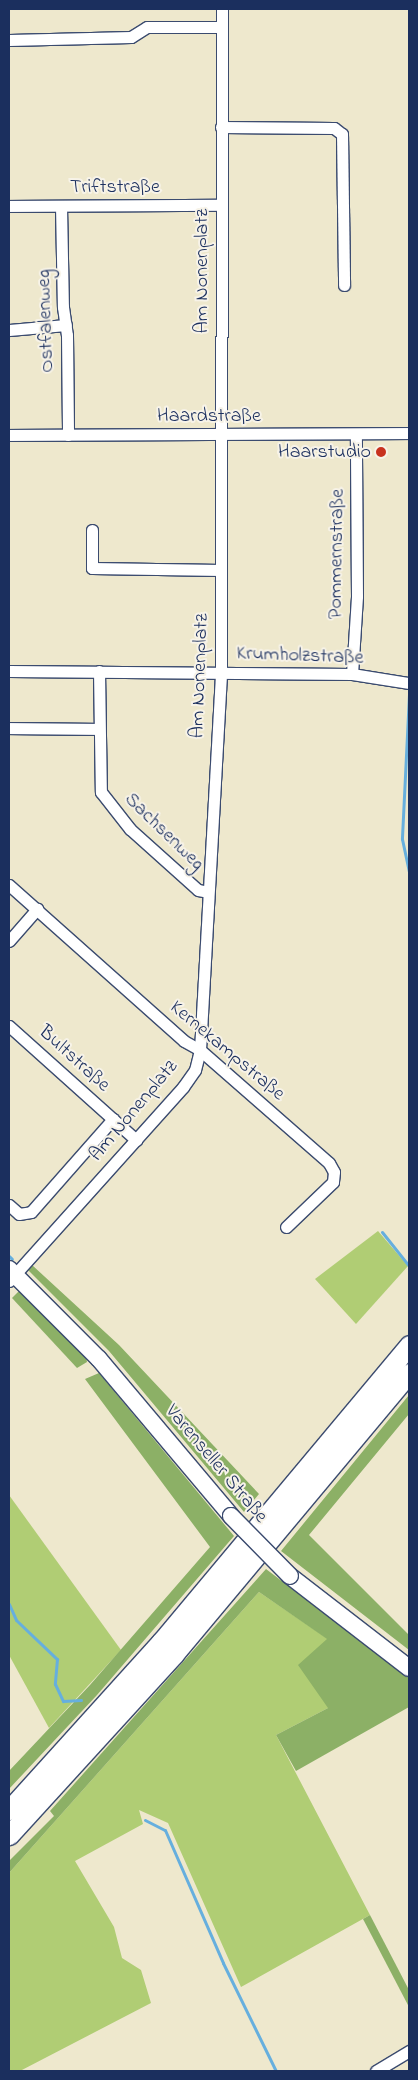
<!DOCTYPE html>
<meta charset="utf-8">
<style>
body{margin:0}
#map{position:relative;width:418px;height:2080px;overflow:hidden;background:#eee8cd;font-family:"Indie Flower",sans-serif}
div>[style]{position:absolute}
.green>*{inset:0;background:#b0cd74}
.forest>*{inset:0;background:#8cb066}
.stream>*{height:3px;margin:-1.5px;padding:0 1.5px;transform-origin:1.5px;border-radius:1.5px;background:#66afde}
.roads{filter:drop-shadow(1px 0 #3b4b6f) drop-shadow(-1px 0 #3b4b6f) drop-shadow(0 1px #3b4b6f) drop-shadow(0 -1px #3b4b6f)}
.minor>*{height:11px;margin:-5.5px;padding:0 5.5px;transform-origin:5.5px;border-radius:5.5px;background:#fff}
.secondary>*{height:16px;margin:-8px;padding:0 8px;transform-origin:8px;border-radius:8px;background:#fff}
.trunk>*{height:19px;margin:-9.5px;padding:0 9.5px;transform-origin:9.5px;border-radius:9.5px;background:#fff}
.bridges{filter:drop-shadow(1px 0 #3b4b6f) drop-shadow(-1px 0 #3b4b6f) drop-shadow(0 1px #3b4b6f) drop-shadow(0 -1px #3b4b6f)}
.secondary-bridge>*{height:16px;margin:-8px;padding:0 8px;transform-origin:8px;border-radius:8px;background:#fff}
.dots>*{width:14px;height:14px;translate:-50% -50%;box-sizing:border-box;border:2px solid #f7f3e8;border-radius:50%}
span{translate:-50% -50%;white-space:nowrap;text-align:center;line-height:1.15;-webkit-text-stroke:4px #f7f3e8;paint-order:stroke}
.street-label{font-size:20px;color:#1b2f5e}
.poi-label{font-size:20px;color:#1b2f5e}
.right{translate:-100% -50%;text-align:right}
.frame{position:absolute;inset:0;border:10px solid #1b2f5e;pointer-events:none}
</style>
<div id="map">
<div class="green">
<i style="clip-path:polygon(378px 1231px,408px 1266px,356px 1324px,315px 1279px)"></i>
<i style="clip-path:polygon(9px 1495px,121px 1650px,49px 1728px,9px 1655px)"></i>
<i style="clip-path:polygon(259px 1592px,328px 1639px,328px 1708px,276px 1735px,370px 1915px,241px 1987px,168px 1823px,139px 1810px,143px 1824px,75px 1861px,114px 1927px,122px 1958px,141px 1970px,151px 2003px,20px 2071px,9px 2071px,9px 1873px)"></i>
</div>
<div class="forest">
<i style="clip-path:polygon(32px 1265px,119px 1345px,259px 1494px,244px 1512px,109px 1351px,28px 1270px)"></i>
<i style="clip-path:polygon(20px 1290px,86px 1356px,87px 1362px,77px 1368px,12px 1298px)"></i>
<i style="clip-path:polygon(99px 1373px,234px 1536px,97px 1695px,9px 1789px,9px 1771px,90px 1685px,210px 1547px,85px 1379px)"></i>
<i style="clip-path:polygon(409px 1395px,409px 1414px,309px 1535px,409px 1635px,409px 1650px,281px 1551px)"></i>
<i style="clip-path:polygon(266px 1569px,409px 1678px,409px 1707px,296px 1771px,276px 1735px,328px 1708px,298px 1665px,327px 1639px,259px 1592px,9px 1873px,9px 1861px,54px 1816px,50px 1811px)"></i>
<i style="clip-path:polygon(370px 1915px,409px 1990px,409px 2007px,363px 1919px)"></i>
</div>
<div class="stream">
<i style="left:409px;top:694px;width:145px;rotate:92.8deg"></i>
<i style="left:402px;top:839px;width:33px;rotate:78deg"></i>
<i style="left:382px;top:1232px;width:43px;rotate:51.5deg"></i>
<i style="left:9px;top:1256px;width:4px;rotate:45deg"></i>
<i style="left:9px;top:1604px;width:17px;rotate:66deg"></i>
<i style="left:16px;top:1620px;width:57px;rotate:43.6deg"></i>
<i style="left:57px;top:1659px;width:25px;rotate:95deg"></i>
<i style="left:55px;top:1684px;width:19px;rotate:65deg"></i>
<i style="left:63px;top:1701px;width:18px;rotate:-3deg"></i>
<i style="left:145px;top:1820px;width:22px;rotate:27deg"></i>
<i style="left:165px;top:1830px;width:145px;rotate:66.4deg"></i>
<i style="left:223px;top:1963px;width:120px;rotate:63.9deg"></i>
</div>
<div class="roads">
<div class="minor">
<i style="left:9px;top:40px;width:122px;rotate:-1.4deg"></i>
<i style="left:131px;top:37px;width:19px;rotate:-32deg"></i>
<i style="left:147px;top:27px;width:74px"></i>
<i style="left:221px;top:127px;width:113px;rotate:0.5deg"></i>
<i style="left:334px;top:128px;width:10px;rotate:37deg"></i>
<i style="left:342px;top:134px;width:151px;rotate:89.2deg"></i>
<i style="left:9px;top:206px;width:212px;rotate:-0.3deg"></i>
<i style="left:61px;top:206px;width:101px;rotate:88.9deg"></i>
<i style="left:63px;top:307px;width:28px;rotate:82deg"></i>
<i style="left:67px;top:335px;width:100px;rotate:89.4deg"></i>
<i style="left:9px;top:330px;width:57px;rotate:-5deg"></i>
<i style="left:9px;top:435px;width:400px;rotate:-0.3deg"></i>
<i style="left:92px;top:530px;width:38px;rotate:90deg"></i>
<i style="left:92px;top:568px;width:129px;rotate:0.9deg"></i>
<i style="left:9px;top:671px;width:343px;rotate:0.5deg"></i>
<i style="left:352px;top:674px;width:58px;rotate:9deg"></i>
<i style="left:99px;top:671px;width:121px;rotate:89.1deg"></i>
<i style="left:101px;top:792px;width:47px;rotate:51.9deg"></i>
<i style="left:130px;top:829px;width:91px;rotate:41.9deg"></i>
<i style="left:198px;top:890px;width:10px;rotate:11deg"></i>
<i style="left:352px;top:674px;width:78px;rotate:-86.3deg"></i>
<i style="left:357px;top:596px;width:162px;rotate:-90.4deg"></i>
<i style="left:9px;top:728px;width:90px;rotate:0.6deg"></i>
<i style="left:9px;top:885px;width:234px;rotate:41.7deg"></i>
<i style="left:184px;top:1041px;width:18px;rotate:29deg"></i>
<i style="left:200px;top:1050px;width:171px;rotate:41.2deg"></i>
<i style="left:329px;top:1163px;width:10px;rotate:61deg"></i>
<i style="left:334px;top:1172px;width:10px;rotate:96deg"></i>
<i style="left:333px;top:1182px;width:65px;rotate:136.2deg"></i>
<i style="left:9px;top:941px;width:43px;rotate:-48.8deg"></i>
<i style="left:9px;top:1026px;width:171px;rotate:41.9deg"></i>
<i style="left:9px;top:1205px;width:13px;rotate:42deg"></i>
<i style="left:19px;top:1214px;width:12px;rotate:-9deg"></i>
<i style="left:31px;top:1212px;width:124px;rotate:-48.6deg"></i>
<i style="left:9px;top:1281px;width:261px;rotate:-48.1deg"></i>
<i style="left:183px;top:1087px;width:21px;rotate:-55deg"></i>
<i style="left:195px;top:1070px;width:21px;rotate:-76deg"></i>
<i style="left:200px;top:1050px;width:380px;rotate:-86.8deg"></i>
<i style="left:221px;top:671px;width:662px;rotate:-89.91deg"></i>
<i style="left:376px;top:2071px;width:39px;rotate:-31deg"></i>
</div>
<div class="secondary">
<i style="left:9px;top:1269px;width:127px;rotate:45deg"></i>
<i style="left:99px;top:1359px;width:205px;rotate:49.9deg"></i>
<i style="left:290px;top:1576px;width:150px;rotate:37.7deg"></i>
</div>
<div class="trunk">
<i style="left:9px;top:1810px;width:227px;rotate:-47.9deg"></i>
<i style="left:161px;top:1642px;width:387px;rotate:-50.1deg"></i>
<i style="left:9px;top:1835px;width:245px;rotate:-47.6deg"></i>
<i style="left:174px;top:1654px;width:366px;rotate:-50.1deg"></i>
</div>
</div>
<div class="bridges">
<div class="secondary-bridge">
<i style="left:231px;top:1516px;width:84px;rotate:45.5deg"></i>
</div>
</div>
<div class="dots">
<i style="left:381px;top:452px;background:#c8321e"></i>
</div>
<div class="street-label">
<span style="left:115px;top:187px">Triftstraße</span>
<span style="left:202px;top:271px;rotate:-90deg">Am Nonenplatz</span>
<span style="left:46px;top:321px;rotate:-92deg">Ostfalenweg</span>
<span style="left:209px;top:416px">Haardstraße</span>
<span style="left:337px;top:554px;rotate:-89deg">Pommernstraße</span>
<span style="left:300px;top:656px;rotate:2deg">Krumholzstraße</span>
<span style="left:200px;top:676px;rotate:-88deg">Am Nonenplatz</span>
<span style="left:164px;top:832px;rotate:44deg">Sachsenweg</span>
<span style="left:227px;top:1051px;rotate:40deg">Kernekampstraße</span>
<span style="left:74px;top:1059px;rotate:42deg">Bultstraße</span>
<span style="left:134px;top:1111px;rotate:-50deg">Am Nonenplatz</span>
<span style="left:216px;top:1464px;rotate:50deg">Varenseller Straße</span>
</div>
<div class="poi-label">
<span class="right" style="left:371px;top:452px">Haarstudio</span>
</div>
<div class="frame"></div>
</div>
